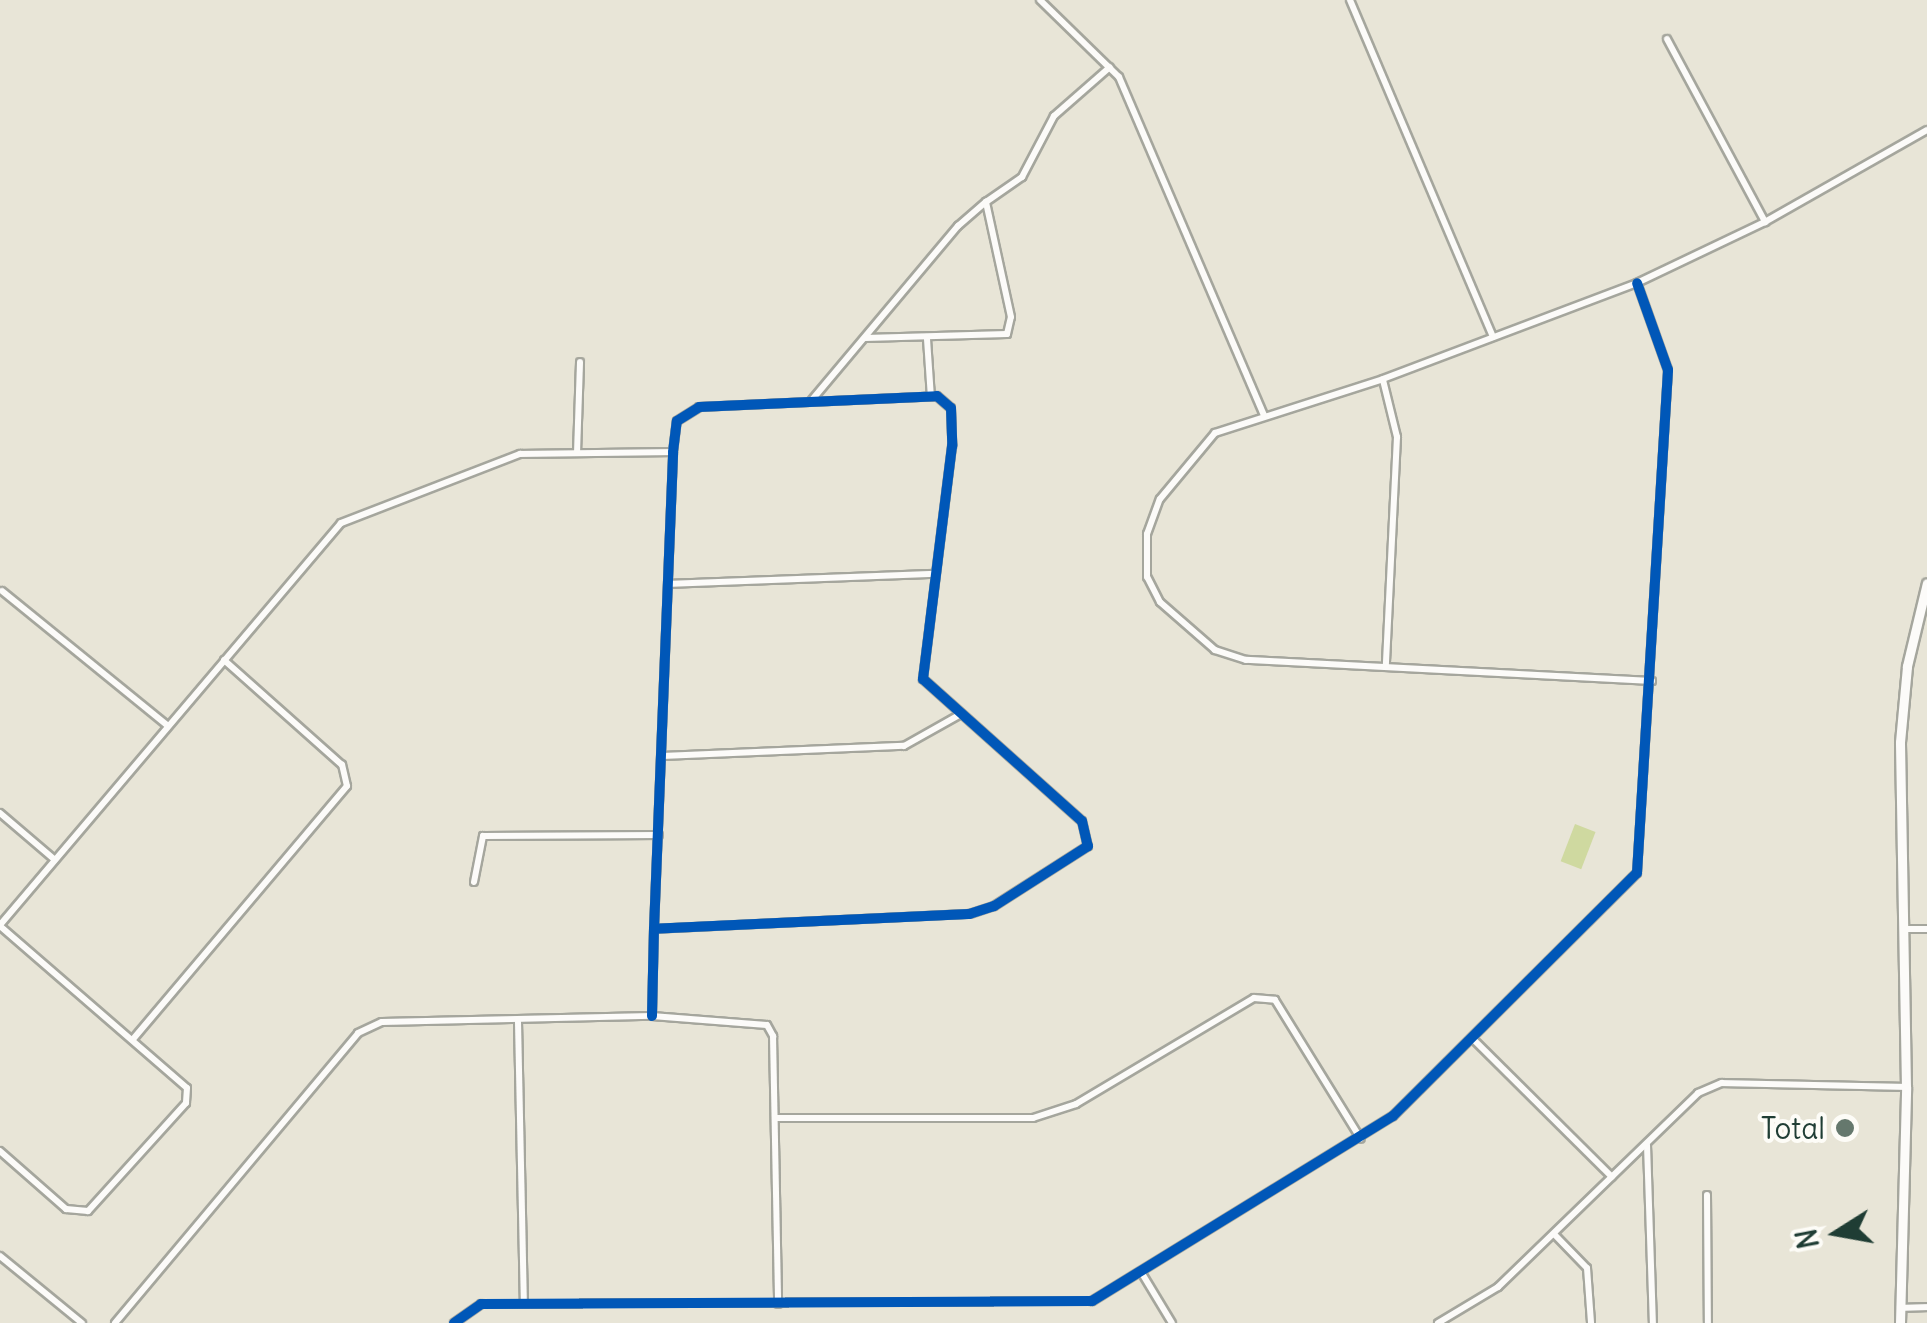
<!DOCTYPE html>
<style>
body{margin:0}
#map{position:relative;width:1927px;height:1323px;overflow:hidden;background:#e8e5d7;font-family:Delius,sans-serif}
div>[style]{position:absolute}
.green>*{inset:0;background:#cfd9a0;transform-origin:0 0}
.roads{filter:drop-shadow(2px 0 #a5a69d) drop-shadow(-2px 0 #a5a69d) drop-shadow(0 2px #a5a69d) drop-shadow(0 -2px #a5a69d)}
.street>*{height:6px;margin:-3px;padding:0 3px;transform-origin:3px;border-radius:3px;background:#fcfbf9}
.secondary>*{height:9px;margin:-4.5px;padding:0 4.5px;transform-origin:4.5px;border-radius:4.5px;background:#fcfbf9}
.cycleway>*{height:10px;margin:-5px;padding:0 5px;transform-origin:5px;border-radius:5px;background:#0057b8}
.dots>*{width:28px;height:28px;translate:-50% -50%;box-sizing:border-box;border:5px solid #fdfcf7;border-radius:50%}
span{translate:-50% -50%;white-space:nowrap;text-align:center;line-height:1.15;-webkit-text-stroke:8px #fdfcf7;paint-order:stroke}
.poi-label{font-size:30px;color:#1f3d34}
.right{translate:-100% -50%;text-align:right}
.north{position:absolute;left:1787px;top:1183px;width:100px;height:100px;-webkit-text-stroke:8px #fdfcf7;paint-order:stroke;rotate:259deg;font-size:28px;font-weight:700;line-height:40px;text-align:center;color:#1f3d34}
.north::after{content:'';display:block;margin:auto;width:35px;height:45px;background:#1f3d34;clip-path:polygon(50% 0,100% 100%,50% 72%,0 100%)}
</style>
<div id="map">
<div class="green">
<i style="left:1575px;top:824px;width:22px;height:40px;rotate:21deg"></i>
</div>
<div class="roads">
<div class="street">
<i style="left:1040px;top:0;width:110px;rotate:44.3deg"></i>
<i style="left:1119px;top:77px;width:368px;rotate:66.8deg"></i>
<i style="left:1350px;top:0;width:366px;rotate:67deg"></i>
<i style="left:1667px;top:39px;width:208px;rotate:61.8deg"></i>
<i style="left:865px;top:338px;width:142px;rotate:-1.6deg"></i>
<i style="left:1007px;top:334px;width:17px;rotate:-77deg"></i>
<i style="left:1011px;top:317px;width:118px;rotate:-102.3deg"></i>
<i style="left:986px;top:202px;width:44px;rotate:-34.8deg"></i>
<i style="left:1022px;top:177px;width:69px;rotate:-62.3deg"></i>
<i style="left:1054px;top:116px;width:74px;rotate:-41.2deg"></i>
<i style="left:927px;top:339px;width:58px;rotate:86.1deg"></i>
<i style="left:1383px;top:380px;width:59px;rotate:76.2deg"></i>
<i style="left:1397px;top:437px;width:229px;rotate:92.8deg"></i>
<i style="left:811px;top:401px;width:229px;rotate:-50deg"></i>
<i style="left:958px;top:226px;width:37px;rotate:-41deg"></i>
<i style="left:577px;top:453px;width:91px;rotate:-88.1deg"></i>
<i style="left:669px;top:584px;width:264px;rotate:-2.2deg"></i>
<i style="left:2px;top:591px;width:214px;rotate:39.1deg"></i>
<i style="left:1652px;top:681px;width:407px;rotate:-177deg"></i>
<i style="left:1246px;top:660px;width:33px;rotate:-162deg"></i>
<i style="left:1215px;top:650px;width:73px;rotate:-138.9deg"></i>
<i style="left:1160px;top:602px;width:28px;rotate:-117deg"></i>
<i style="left:1147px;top:577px;width:43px;rotate:-90deg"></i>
<i style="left:1147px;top:534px;width:37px;rotate:-70deg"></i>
<i style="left:1160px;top:499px;width:86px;rotate:-50.2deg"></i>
<i style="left:1215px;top:433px;width:176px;rotate:-17.8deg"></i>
<i style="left:1383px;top:379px;width:272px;rotate:-20.7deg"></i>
<i style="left:1637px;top:283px;width:142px;rotate:-25.5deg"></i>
<i style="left:1765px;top:222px;width:186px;rotate:-29.6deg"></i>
<i style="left:662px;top:756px;width:242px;rotate:-2.4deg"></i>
<i style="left:904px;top:746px;width:63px;rotate:-29.4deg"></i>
<i style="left:0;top:813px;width:72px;rotate:40.5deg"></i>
<i style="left:474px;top:882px;width:47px;rotate:-78.9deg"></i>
<i style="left:483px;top:836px;width:176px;rotate:-0.3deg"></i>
<i style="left:0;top:925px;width:527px;rotate:-49.69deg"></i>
<i style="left:341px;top:523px;width:192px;rotate:-21.1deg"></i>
<i style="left:520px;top:454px;width:153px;rotate:-0.7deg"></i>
<i style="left:0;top:926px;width:247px;rotate:40.9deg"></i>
<i style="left:187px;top:1088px;width:15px;rotate:94deg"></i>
<i style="left:186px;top:1103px;width:146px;rotate:132.2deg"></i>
<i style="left:88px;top:1211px;width:22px;rotate:-175deg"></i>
<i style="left:66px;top:1209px;width:88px;rotate:-138.7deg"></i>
<i style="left:1903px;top:929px;width:24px"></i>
<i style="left:652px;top:1016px;width:87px;rotate:-88.7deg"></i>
<i style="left:654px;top:929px;width:477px;rotate:-87.7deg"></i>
<i style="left:673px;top:452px;width:31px;rotate:-83deg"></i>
<i style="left:677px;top:421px;width:26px;rotate:-32deg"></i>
<i style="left:699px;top:407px;width:238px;rotate:-2.6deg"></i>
<i style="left:937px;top:396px;width:18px;rotate:41deg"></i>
<i style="left:951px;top:408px;width:38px;rotate:88deg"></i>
<i style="left:952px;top:446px;width:235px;rotate:97.1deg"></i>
<i style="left:923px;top:679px;width:213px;rotate:41.8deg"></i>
<i style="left:1082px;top:821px;width:26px;rotate:77deg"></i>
<i style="left:1088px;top:846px;width:112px;rotate:147.4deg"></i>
<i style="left:994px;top:906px;width:26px;rotate:162deg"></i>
<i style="left:969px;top:914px;width:315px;rotate:177.3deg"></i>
<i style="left:518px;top:1022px;width:281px;rotate:88.8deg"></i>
<i style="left:134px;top:1038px;width:330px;rotate:-49.8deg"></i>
<i style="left:347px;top:786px;width:22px;rotate:-103deg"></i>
<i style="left:342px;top:765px;width:158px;rotate:-138.3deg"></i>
<i style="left:1472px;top:1038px;width:197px;rotate:44.8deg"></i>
<i style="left:776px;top:1118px;width:257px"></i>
<i style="left:1033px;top:1118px;width:45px;rotate:-18deg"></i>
<i style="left:1076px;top:1104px;width:207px;rotate:-30.8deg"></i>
<i style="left:1254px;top:998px;width:21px;rotate:5deg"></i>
<i style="left:1275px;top:1000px;width:163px;rotate:58.3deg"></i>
<i style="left:1647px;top:1145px;width:178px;rotate:88.1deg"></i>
<i style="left:1707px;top:1195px;width:128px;rotate:89.6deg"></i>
<i style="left:1554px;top:1234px;width:47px;rotate:45.9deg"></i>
<i style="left:1587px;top:1268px;width:55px;rotate:85.8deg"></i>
<i style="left:0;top:1256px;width:106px;rotate:39.3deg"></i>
<i style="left:1143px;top:1275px;width:56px;rotate:58.9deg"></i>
<i style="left:1900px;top:1308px;width:27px;rotate:-2deg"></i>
<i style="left:115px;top:1323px;width:378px;rotate:-50deg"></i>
<i style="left:358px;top:1033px;width:26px;rotate:-25deg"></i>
<i style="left:382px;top:1022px;width:270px;rotate:-1.3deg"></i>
<i style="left:652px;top:1016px;width:115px;rotate:4.5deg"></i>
<i style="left:767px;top:1025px;width:13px;rotate:61deg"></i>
<i style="left:773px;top:1036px;width:268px;rotate:88.9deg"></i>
<i style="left:454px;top:1323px;width:33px;rotate:-35deg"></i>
<i style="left:481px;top:1304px;width:611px;rotate:-0.28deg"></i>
<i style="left:1092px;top:1301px;width:353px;rotate:-31.6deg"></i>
<i style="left:1393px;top:1116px;width:344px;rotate:-44.9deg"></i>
<i style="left:1637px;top:873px;width:504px;rotate:-86.47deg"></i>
<i style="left:1668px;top:370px;width:92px;rotate:-109.6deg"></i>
<i style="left:1438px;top:1323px;width:70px;rotate:-31deg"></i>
<i style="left:1498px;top:1287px;width:279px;rotate:-44.1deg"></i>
<i style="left:1698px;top:1093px;width:26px;rotate:-23deg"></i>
<i style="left:1722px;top:1083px;width:184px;rotate:1.2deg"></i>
</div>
<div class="secondary">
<i style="left:1900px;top:1323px;width:236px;rotate:-88.5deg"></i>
<i style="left:1906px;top:1087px;width:345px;rotate:-91deg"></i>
<i style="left:1900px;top:742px;width:76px;rotate:-84.7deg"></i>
<i style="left:1907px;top:666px;width:85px;rotate:-76.5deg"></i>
</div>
</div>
<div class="cycleway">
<i style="left:652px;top:1016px;width:87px;rotate:-88.7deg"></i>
<i style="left:654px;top:929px;width:477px;rotate:-87.7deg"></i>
<i style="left:673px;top:452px;width:31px;rotate:-83deg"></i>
<i style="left:677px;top:421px;width:26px;rotate:-32deg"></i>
<i style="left:699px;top:407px;width:238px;rotate:-2.6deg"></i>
<i style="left:937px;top:396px;width:18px;rotate:41deg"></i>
<i style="left:951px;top:408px;width:38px;rotate:88deg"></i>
<i style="left:952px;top:446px;width:235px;rotate:97.1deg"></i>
<i style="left:923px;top:679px;width:213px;rotate:41.8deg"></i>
<i style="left:1082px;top:821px;width:26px;rotate:77deg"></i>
<i style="left:1088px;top:846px;width:112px;rotate:147.4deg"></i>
<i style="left:994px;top:906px;width:26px;rotate:162deg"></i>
<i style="left:969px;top:914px;width:315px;rotate:177.3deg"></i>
<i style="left:454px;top:1323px;width:33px;rotate:-35deg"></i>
<i style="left:481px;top:1304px;width:611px;rotate:-0.28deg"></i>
<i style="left:1092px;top:1301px;width:353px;rotate:-31.6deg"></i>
<i style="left:1393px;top:1116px;width:344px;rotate:-44.9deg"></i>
<i style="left:1637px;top:873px;width:504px;rotate:-86.47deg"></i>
<i style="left:1668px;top:370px;width:92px;rotate:-109.6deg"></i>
</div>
<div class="dots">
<i style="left:1845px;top:1128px;background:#65786d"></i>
</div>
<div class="poi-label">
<span class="right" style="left:1825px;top:1128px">Total</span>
</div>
<div class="north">N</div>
</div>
